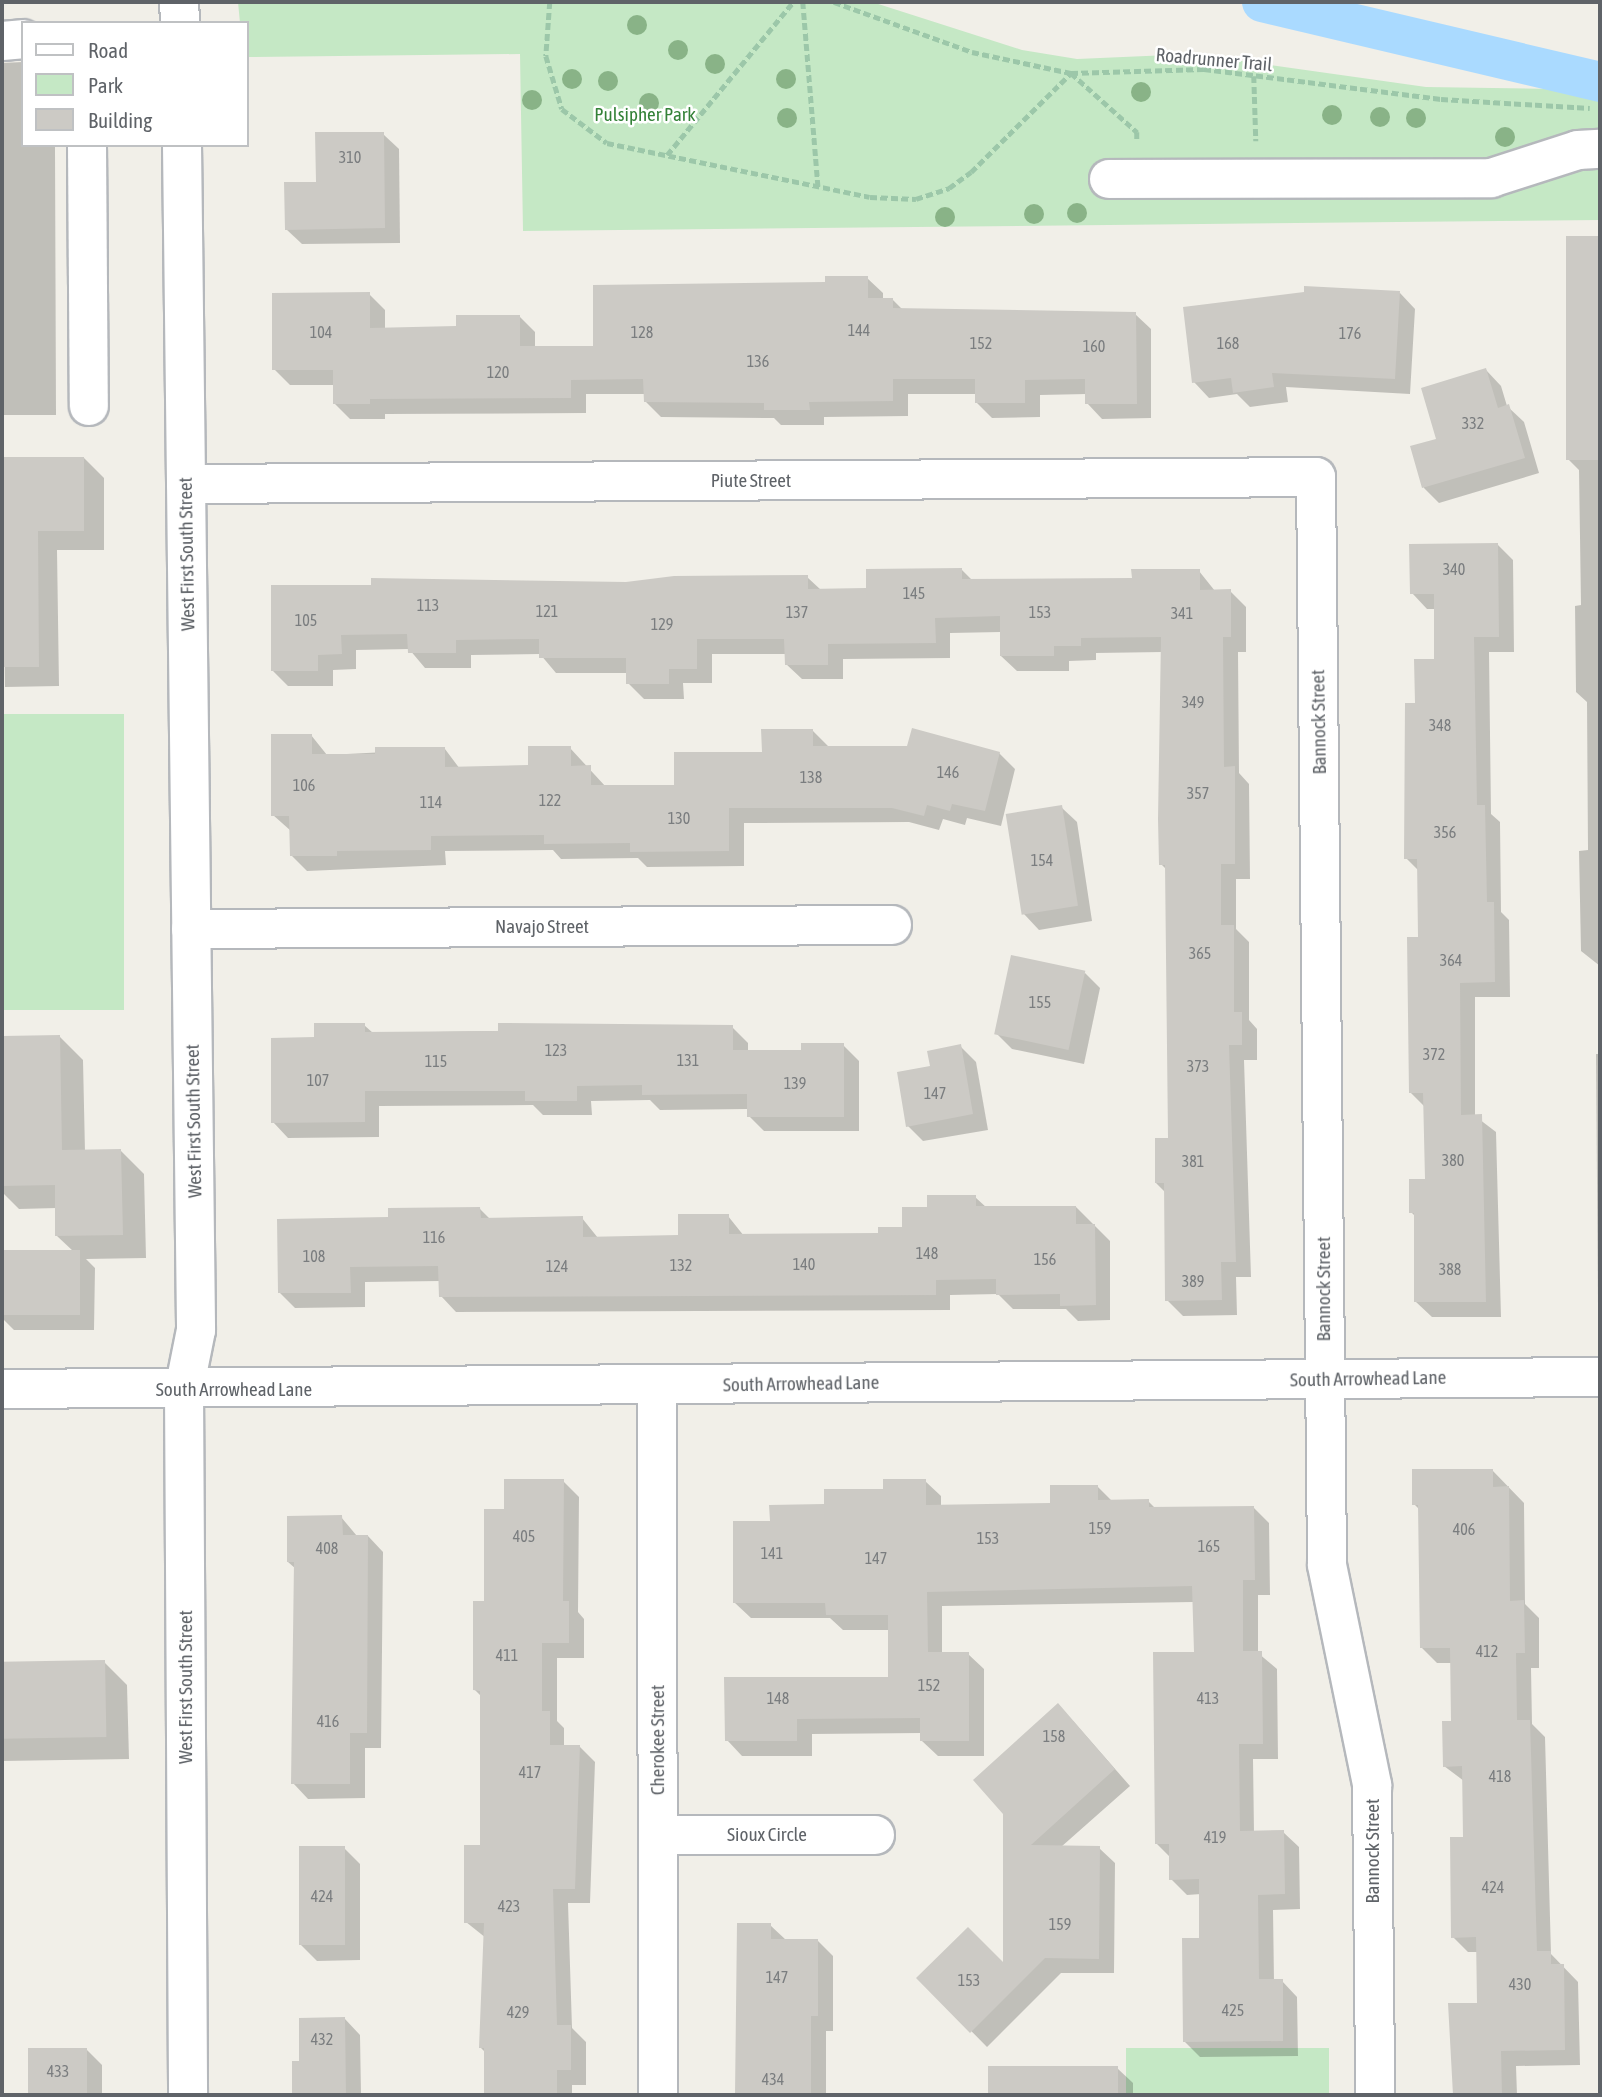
<!DOCTYPE html>
<style>
body{margin:0}
#map{position:relative;width:1602px;height:2097px;overflow:hidden;background:#f1efe8;font-family:"Asap Condensed",sans-serif}
div>[style]{position:absolute}
.green>*{inset:0;background:#c5e8c5;transform-origin:0 0}
.shadow>*{inset:0;background:#0003}
.canal>*{height:40px;margin:-20px;padding:0 20px;transform-origin:20px;border-radius:20px;background:#aadaff}
.building>*{inset:0;background:#cccac5;transform-origin:0 0}
.path>*{height:4.5px;margin-top:-2.25px;transform-origin:0;background:repeating-linear-gradient(90deg,#9cc7a9 0 7px,transparent 0 10.5px)}
.roads{filter:drop-shadow(2px 0 #b5b8bc) drop-shadow(-2px 0 #b5b8bc) drop-shadow(0 2px #b5b8bc) drop-shadow(0 -2px #b5b8bc)}
.minor>*{height:38px;margin:-19px;padding:0 19px;transform-origin:19px;border-radius:19px;background:#fff}
.trees>*{width:20px;height:20px;margin:-10px;border-radius:50%;background:#89b387}
span{translate:-50% -50%;white-space:nowrap;text-align:center;line-height:1.15;-webkit-text-stroke:5px #fff;paint-order:stroke}
.number-label{font-size:16px;color:#7a7d7f}
.number-label span{-webkit-text-stroke-width:0}
.street-label{font-size:19px;color:#5f6368}
.park-label{font-size:19px;color:#348238}
.frame{position:absolute;inset:0;border:4px solid #5f6368;pointer-events:none}
.legend{position:absolute;left:21px;top:21px;width:228px;height:126px;box-sizing:border-box;background:#fff;border:2px solid #bfc1c3;margin:0;padding:9px 12px;list-style:none;font-size:21px;color:#5f6368}
.legend li{display:flex;align-items:center;gap:14px;height:35px}
.legend b{width:35px;border:2px solid #bfc1c3}
</style>
<div id="map">
<div class="green">
<i style="clip-path:polygon(238px 2px,872px 2px,1022px 50px,1077px 59px,1192px 54px,1426px 87px,1555px 89px,1600px 98px,1600px 220px,523px 231px,520px 54px,247px 57px,247px 23px,240px 23px)"></i>
<i style="left:124px;top:714px;width:296px;height:122px;rotate:90deg"></i>
<i style="left:1329px;top:2048px;width:47px;height:203px;rotate:90deg"></i>
</div>
<div class="shadow">
<i style="clip-path:polygon(23px 62px,23px 145px,55px 145px,56px 415px,2px 415px,2px 63px)"></i>
<i style="clip-path:polygon(383px 134px,399px 149px,400px 243px,302px 244px,286px 229px,318px 183px)"></i>
<i style="clip-path:polygon(1568px 238px,1600px 238px,1600px 966px,1581px 951px,1579px 851px,1588px 850px,1587px 702px,1576px 692px,1575px 606px,1581px 605px,1579px 470px,1568px 459px)"></i>
<i style="clip-path:polygon(867px 278px,883px 293px,883px 299px,892px 299px,902px 309px,1135px 314px,1151px 329px,1151px 418px,1102px 419px,1087px 403px,1087px 394px,1040px 395px,1040px 417px,992px 418px,976px 402px,976px 394px,908px 394px,908px 416px,824px 417px,824px 425px,781px 425px,774px 418px,661px 417px,645px 401px,645px 394px,586px 394px,586px 413px,385px 414px,385px 419px,350px 419px,334px 403px,334px 385px,290px 385px,274px 369px,369px 294px,385px 310px,385px 329px,457px 328px,519px 316px,535px 332px,535px 348px,595px 348px,827px 283px)"></i>
<i style="clip-path:polygon(1400px 293px,1415px 309px,1410px 394px,1286px 387px,1288px 402px,1250px 407px,1237px 394px,1209px 398px,1194px 382px)"></i>
<i style="clip-path:polygon(1486px 370px,1501px 386px,1507px 406px,1524px 422px,1539px 473px,1439px 503px,1424px 488px,1412px 447px,1438px 440px)"></i>
<i style="clip-path:polygon(84px 458px,104px 478px,104px 550px,57px 550px,59px 686px,5px 687px,2px 459px)"></i>
<i style="clip-path:polygon(1498px 545px,1513px 560px,1514px 652px,1489px 652px,1491px 814px,1500px 822px,1501px 912px,1509px 920px,1510px 997px,1475px 997px,1475px 1116px,1496px 1132px,1501px 1317px,1432px 1317px,1416px 1302px,1416px 1217px,1411px 1212px,1426px 1181px,1425px 1107px,1410px 1092px,1420px 939px,1419px 871px,1406px 858px,1417px 704px,1435px 660px,1435px 609px,1427px 609px,1412px 593px)"></i>
<i style="clip-path:polygon(962px 570px,972px 580px,1133px 579px,1199px 571px,1215px 591px,1230px 591px,1246px 607px,1246px 652px,1238px 652px,1239px 773px,1249px 784px,1250px 879px,1236px 879px,1236px 929px,1249px 942px,1249px 1020px,1257px 1029px,1257px 1060px,1244px 1060px,1251px 1277px,1236px 1277px,1237px 1315px,1183px 1316px,1167px 1300px,1166px 1193px,1156px 1183px,1170px 1139px,1167px 870px,1161px 864px,1163px 652px,1096px 653px,1096px 660px,1069px 661px,1069px 671px,1017px 671px,1001px 656px,1001px 632px,950px 633px,950px 658px,843px 659px,843px 679px,802px 679px,786px 664px,786px 654px,712px 654px,712px 683px,683px 683px,684px 699px,644px 699px,628px 683px,628px 673px,556px 673px,540px 654px,471px 655px,471px 668px,425px 668px,409px 649px,356px 650px,356px 669px,333px 670px,333px 686px,288px 686px,273px 671px,272px 587px,626px 584px,807px 577px,821px 590px,868px 590px)"></i>
<i style="clip-path:polygon(813px 731px,828px 746px,999px 753px,1015px 769px,1001px 826px,967px 818px,965px 825px,943px 819px,939px 830px,909px 822px,744px 823px,744px 866px,647px 867px,638px 858px,561px 859px,553px 850px,445px 851px,446px 865px,307px 871px,291px 855px,291px 831px,273px 815px,311px 735px,327px 755px,445px 749px,460px 769px,530px 767px,570px 748px,606px 787px,676px 787px)"></i>
<i style="clip-path:polygon(1061px 807px,1077px 822px,1092px 921px,1039px 930px,1024px 914px)"></i>
<i style="clip-path:polygon(1085px 973px,1100px 988px,1084px 1064px,1012px 1049px,996px 1033px)"></i>
<i style="clip-path:polygon(364px 1025px,373px 1033px,732px 1027px,748px 1043px,748px 1052px,802px 1052px,843px 1045px,859px 1061px,859px 1131px,764px 1131px,749px 1116px,748px 1109px,660px 1110px,650px 1100px,591px 1101px,592px 1115px,543px 1115px,533px 1105px,379px 1106px,379px 1137px,288px 1138px,273px 1122px,316px 1039px)"></i>
<i style="clip-path:polygon(59px 1036px,83px 1060px,85px 1152px,121px 1151px,144px 1174px,146px 1258px,86px 1259px,95px 1268px,94px 1330px,14px 1330px,2px 1318px,2px 1252px,74px 1252px,57px 1236px,57px 1208px,19px 1209px,2px 1192px,2px 1062px)"></i>
<i style="clip-path:polygon(960px 1046px,976px 1062px,988px 1130px,923px 1141px,908px 1126px,932px 1067px)"></i>
<i style="clip-path:polygon(1596px 1054px,1600px 1054px,1600px 1308px,1598px 1306px)"></i>
<i style="clip-path:polygon(975px 1197px,987px 1208px,1076px 1207px,1110px 1241px,1110px 1320px,1078px 1321px,1066px 1309px,1013px 1309px,998px 1294px,950px 1295px,950px 1310px,456px 1312px,441px 1296px,440px 1281px,365px 1282px,365px 1307px,295px 1308px,279px 1292px,390px 1219px,480px 1209px,490px 1219px,582px 1218px,598px 1238px,680px 1237px,728px 1216px,744px 1236px,880px 1234px,904px 1228px,929px 1209px)"></i>
<i style="clip-path:polygon(1492px 1470px,1524px 1503px,1525px 1604px,1539px 1618px,1539px 1668px,1531px 1668px,1532px 1724px,1545px 1737px,1551px 1954px,1578px 1982px,1580px 2065px,1516px 2066px,1517px 2095px,1456px 2095px,1449px 2005px,1479px 2005px,1478px 1952px,1468px 1952px,1453px 1937px,1465px 1838px,1464px 1781px,1444px 1766px,1453px 1722px,1452px 1663px,1437px 1663px,1421px 1647px,1420px 1510px,1414px 1504px)"></i>
<i style="clip-path:polygon(563px 1481px,579px 1497px,578px 1612px,584px 1619px,584px 1658px,557px 1658px,557px 1721px,564px 1728px,564px 1746px,579px 1746px,595px 1762px,590px 1903px,568px 1903px,572px 2028px,586px 2042px,586px 2085px,572px 2085px,572px 2095px,485px 2095px,486px 2053px,481px 2048px,486px 1938px,466px 1922px,482px 1847px,482px 1697px,475px 1690px,485px 1603px,505px 1511px)"></i>
<i style="clip-path:polygon(925px 1481px,941px 1496px,941px 1506px,1052px 1505px,1097px 1486px,1112px 1501px,1148px 1501px,1156px 1509px,1254px 1508px,1269px 1523px,1270px 1595px,1258px 1595px,1258px 1653px,1277px 1669px,1278px 1759px,1253px 1759px,1254px 1832px,1283px 1832px,1299px 1847px,1300px 1909px,1273px 1910px,1274px 1981px,1282px 1981px,1297px 1997px,1298px 2056px,1200px 2057px,1184px 2041px,1201px 1939px,1201px 1894px,1187px 1895px,1171px 1879px,1171px 1858px,1156px 1843px,1196px 1653px,1194px 1602px,942px 1606px,942px 1654px,968px 1654px,984px 1669px,984px 1756px,938px 1756px,922px 1741px,922px 1733px,812px 1734px,812px 1756px,742px 1756px,727px 1740px,890px 1679px,890px 1630px,843px 1630px,830px 1618px,751px 1618px,735px 1603px,772px 1523px)"></i>
<i style="clip-path:polygon(341px 1517px,357px 1536px,368px 1536px,383px 1552px,381px 1748px,365px 1748px,365px 1798px,308px 1799px,293px 1783px,296px 1569px,288px 1562px)"></i>
<i style="clip-path:polygon(104px 1662px,127px 1685px,129px 1759px,2px 1761px,2px 1663px)"></i>
<i style="clip-path:polygon(1073px 1721px,1130px 1786px,1061px 1847px,1099px 1848px,1115px 1863px,1114px 1973px,1061px 1973px,987px 2047px,919px 1978px,1005px 1967px,1005px 1813px)"></i>
<i style="clip-path:polygon(344px 1848px,360px 1864px,360px 1960px,317px 1961px,301px 1945px)"></i>
<i style="clip-path:polygon(738px 1925px,770px 1925px,786px 1940px,817px 1940px,833px 1956px,833px 2031px,826px 2031px,826px 2095px,737px 2095px)"></i>
<i style="clip-path:polygon(345px 2019px,360px 2035px,361px 2095px,294px 2095px,294px 2062px,300px 2062px)"></i>
<i style="clip-path:polygon(30px 2049px,86px 2049px,102px 2065px,102px 2095px,30px 2095px)"></i>
<i style="clip-path:polygon(990px 2068px,1117px 2068px,1133px 2083px,1133px 2095px,990px 2095px)"></i>
</div>
<div class="canal">
<i style="left:1262px;top:2px;width:347px;rotate:13.3deg"></i>
</div>
<div class="building">
<i style="clip-path:polygon(315px 132px,384px 132px,385px 228px,285px 230px,284px 182px,316px 182px)"></i>
<i style="left:1566px;top:236px;width:34px;height:224px"></i>
<i style="clip-path:polygon(825px 276px,868px 276px,868px 298px,893px 298px,893px 308px,1136px 312px,1137px 404px,1085px 404px,1085px 379px,1025px 380px,1025px 403px,975px 403px,975px 379px,893px 379px,893px 401px,809px 402px,810px 410px,764px 410px,764px 403px,644px 402px,643px 379px,571px 380px,571px 398px,370px 399px,370px 404px,333px 404px,333px 370px,272px 370px,272px 293px,370px 292px,370px 328px,456px 326px,456px 315px,520px 315px,520px 346px,593px 346px,593px 285px,825px 282px)"></i>
<i style="clip-path:polygon(1304px 286px,1400px 291px,1395px 379px,1272px 373px,1274px 387px,1233px 393px,1231px 378px,1192px 383px,1183px 307px,1304px 292px)"></i>
<i style="clip-path:polygon(1486px 368px,1498px 408px,1509px 404px,1525px 458px,1422px 488px,1410px 446px,1436px 439px,1421px 388px)"></i>
<i style="clip-path:polygon(2px 457px,84px 457px,84px 531px,38px 531px,39px 667px,2px 667px)"></i>
<i style="clip-path:polygon(1498px 543px,1499px 637px,1474px 637px,1477px 805px,1485px 805px,1487px 902px,1494px 902px,1495px 982px,1460px 983px,1461px 1115px,1482px 1114px,1486px 1302px,1414px 1302px,1414px 1213px,1409px 1213px,1409px 1179px,1425px 1179px,1423px 1093px,1409px 1093px,1407px 937px,1418px 937px,1417px 859px,1404px 859px,1405px 703px,1415px 703px,1414px 659px,1434px 659px,1434px 594px,1410px 594px,1409px 544px)"></i>
<i style="clip-path:polygon(962px 568px,962px 579px,1132px 578px,1131px 569px,1200px 569px,1200px 590px,1231px 589px,1231px 637px,1223px 637px,1224px 767px,1235px 766px,1235px 864px,1221px 864px,1221px 925px,1234px 925px,1234px 1012px,1242px 1012px,1242px 1045px,1229px 1045px,1236px 1262px,1221px 1262px,1222px 1300px,1165px 1301px,1164px 1183px,1155px 1183px,1155px 1138px,1168px 1138px,1165px 865px,1159px 865px,1158px 819px,1161px 637px,1081px 638px,1081px 646px,1054px 646px,1054px 656px,1000px 656px,1000px 616px,935px 618px,936px 643px,828px 644px,828px 665px,785px 665px,784px 639px,697px 639px,697px 669px,669px 669px,669px 684px,626px 684px,626px 658px,539px 658px,539px 639px,456px 640px,456px 653px,408px 653px,407px 634px,341px 635px,342px 654px,318px 655px,318px 671px,271px 671px,271px 585px,371px 585px,371px 578px,626px 582px,674px 576px,808px 575px,808px 589px,866px 588px,866px 569px)"></i>
<i style="clip-path:polygon(912px 728px,1000px 752px,985px 811px,952px 804px,950px 811px,927px 805px,924px 816px,892px 808px,729px 808px,729px 851px,630px 852px,630px 843px,544px 844px,544px 835px,431px 836px,431px 850px,337px 851px,337px 856px,290px 856px,289px 816px,271px 816px,271px 734px,312px 734px,312px 754px,375px 754px,375px 747px,445px 747px,445px 767px,528px 765px,528px 746px,571px 746px,571px 766px,591px 765px,591px 785px,674px 785px,674px 752px,762px 752px,761px 729px,813px 729px,813px 746px,907px 746px)"></i>
<i style="left:1062px;top:805px;width:102px;height:57px;rotate:81deg"></i>
<i style="left:1011px;top:955px;width:76px;height:81px;rotate:12deg"></i>
<i style="clip-path:polygon(314px 1023px,365px 1023px,365px 1032px,498px 1031px,498px 1023px,733px 1025px,733px 1050px,801px 1050px,801px 1043px,844px 1043px,844px 1117px,747px 1117px,747px 1094px,642px 1095px,642px 1085px,577px 1086px,577px 1101px,525px 1101px,525px 1091px,365px 1091px,365px 1122px,271px 1123px,271px 1038px,314px 1037px)"></i>
<i style="clip-path:polygon(60px 1035px,62px 1150px,121px 1149px,123px 1235px,55px 1236px,55px 1185px,2px 1186px,3px 1036px)"></i>
<i style="clip-path:polygon(961px 1044px,973px 1114px,906px 1127px,897px 1072px,930px 1066px,927px 1051px)"></i>
<i style="clip-path:polygon(927px 1195px,976px 1195px,976px 1206px,1076px 1206px,1076px 1224px,1095px 1224px,1096px 1305px,1060px 1306px,1060px 1294px,996px 1295px,996px 1279px,936px 1280px,936px 1295px,439px 1297px,438px 1266px,350px 1267px,351px 1293px,278px 1293px,277px 1219px,388px 1217px,388px 1208px,480px 1207px,481px 1218px,583px 1216px,583px 1237px,678px 1235px,678px 1214px,729px 1214px,729px 1234px,878px 1233px,878px 1227px,902px 1227px,902px 1207px,927px 1207px)"></i>
<i style="left:2px;top:1250px;width:78px;height:65px"></i>
<i style="clip-path:polygon(1412px 1469px,1493px 1469px,1493px 1487px,1509px 1486px,1510px 1601px,1524px 1600px,1525px 1653px,1516px 1653px,1517px 1720px,1530px 1720px,1537px 1951px,1551px 1951px,1551px 1964px,1564px 1964px,1565px 2050px,1501px 2051px,1502px 2095px,1453px 2095px,1448px 2003px,1477px 2003px,1476px 1937px,1451px 1938px,1450px 1837px,1463px 1837px,1462px 1766px,1443px 1767px,1442px 1721px,1451px 1721px,1450px 1648px,1420px 1648px,1418px 1505px,1412px 1505px)"></i>
<i style="clip-path:polygon(504px 1479px,564px 1479px,563px 1601px,569px 1601px,569px 1643px,542px 1643px,542px 1711px,550px 1711px,550px 1745px,580px 1745px,575px 1889px,553px 1889px,557px 2025px,571px 2025px,571px 2070px,557px 2070px,557px 2095px,484px 2095px,484px 2048px,479px 2048px,484px 1923px,464px 1923px,464px 1845px,480px 1845px,480px 1691px,473px 1690px,473px 1601px,484px 1601px,484px 1509px,504px 1509px)"></i>
<i style="clip-path:polygon(883px 1479px,926px 1479px,926px 1505px,1050px 1503px,1050px 1485px,1098px 1485px,1098px 1500px,1149px 1499px,1149px 1507px,1254px 1506px,1255px 1580px,1243px 1580px,1243px 1651px,1262px 1651px,1263px 1744px,1239px 1744px,1240px 1831px,1284px 1830px,1285px 1894px,1258px 1895px,1259px 1979px,1283px 1979px,1283px 2041px,1183px 2042px,1182px 1938px,1199px 1938px,1199px 1879px,1169px 1880px,1169px 1844px,1155px 1844px,1153px 1652px,1194px 1652px,1192px 1586px,927px 1592px,928px 1652px,969px 1652px,969px 1741px,920px 1741px,920px 1718px,797px 1719px,797px 1741px,725px 1741px,724px 1677px,888px 1677px,888px 1615px,826px 1615px,825px 1603px,733px 1603px,733px 1521px,770px 1521px,769px 1505px,824px 1504px,824px 1489px,883px 1489px)"></i>
<i style="clip-path:polygon(342px 1515px,343px 1535px,368px 1535px,367px 1733px,350px 1733px,350px 1784px,291px 1784px,294px 1562px,287px 1562px,287px 1516px)"></i>
<i style="left:105px;top:1660px;width:77px;height:103px;rotate:89deg"></i>
<i style="clip-path:polygon(1058px 1703px,1115px 1769px,1031px 1845px,1100px 1846px,1099px 1959px,1045px 1958px,970px 2033px,916px 1978px,968px 1927px,1003px 1962px,1003px 1814px,973px 1780px)"></i>
<i style="left:345px;top:1846px;width:99px;height:46px;rotate:90deg"></i>
<i style="clip-path:polygon(737px 1923px,771px 1923px,771px 1939px,818px 1939px,818px 2016px,811px 2016px,811px 2095px,735px 2095px)"></i>
<i style="clip-path:polygon(345px 2017px,346px 2095px,292px 2095px,292px 2061px,299px 2061px,299px 2018px)"></i>
<i style="left:28px;top:2048px;width:59px;height:47px"></i>
<i style="left:988px;top:2066px;width:130px;height:29px"></i>
</div>
<div class="path">
<i style="left:550px;top:2px;width:54px;rotate:94.2deg"></i>
<i style="left:546px;top:56px;width:55px;rotate:73.2deg"></i>
<i style="left:562px;top:109px;width:56px;rotate:37.1deg"></i>
<i style="left:607px;top:143px;width:268px;rotate:11.6deg"></i>
<i style="left:870px;top:197px;width:46px;rotate:2.5deg"></i>
<i style="left:916px;top:199px;width:35px;rotate:-18deg"></i>
<i style="left:949px;top:188px;width:27px;rotate:-36deg"></i>
<i style="left:971px;top:172px;width:141px;rotate:-44.7deg"></i>
<i style="left:1071px;top:73px;width:89px;rotate:41.8deg"></i>
<i style="left:1137px;top:132px;width:8px;rotate:90deg"></i>
<i style="left:803px;top:2px;width:185px;rotate:85.3deg"></i>
<i style="left:834px;top:2px;width:147px;rotate:19.9deg"></i>
<i style="left:972px;top:52px;width:101px;rotate:12deg"></i>
<i style="left:1071px;top:73px;width:133px;rotate:-1.7deg"></i>
<i style="left:1204px;top:69px;width:239px;rotate:7.2deg"></i>
<i style="left:1441px;top:99px;width:149px;rotate:3.5deg"></i>
<i style="left:1254px;top:76px;width:65px;rotate:88.2deg"></i>
<i style="left:667px;top:155px;width:198px;rotate:-50.5deg"></i>
</div>
<div class="roads">
<div class="minor">
<i style="left:179px;top:2px;width:21px;rotate:87deg"></i>
<i style="left:2px;top:41px;width:21px;rotate:-5deg"></i>
<i style="left:87px;top:145px;width:261px;rotate:89.6deg"></i>
<i style="left:182px;top:145px;width:1185px;rotate:89.32deg"></i>
<i style="left:196px;top:1330px;width:61px;rotate:101.3deg"></i>
<i style="left:184px;top:1390px;width:705px;rotate:89.67deg"></i>
<i style="left:1109px;top:179px;width:382px;rotate:-0.1deg"></i>
<i style="left:1491px;top:178px;width:91px;rotate:-17.8deg"></i>
<i style="left:1578px;top:150px;width:22px;rotate:-3deg"></i>
<i style="left:186px;top:484px;width:1130px;rotate:-0.35deg"></i>
<i style="left:1316px;top:477px;width:1088px;rotate:89.42deg"></i>
<i style="left:1327px;top:1565px;width:225px;rotate:78.4deg"></i>
<i style="left:1372px;top:1785px;width:310px;rotate:89.4deg"></i>
<i style="left:191px;top:929px;width:701px;rotate:-0.33deg"></i>
<i style="left:657px;top:1386px;width:709px;rotate:89.92deg"></i>
<i style="left:2px;top:1389px;width:1598px;rotate:-0.43deg"></i>
<i style="left:658px;top:1835px;width:217px"></i>
</div>
</div>
<div class="trees">
<i style="left:637px;top:25px"></i>
<i style="left:678px;top:50px"></i>
<i style="left:715px;top:64px"></i>
<i style="left:572px;top:79px"></i>
<i style="left:786px;top:79px"></i>
<i style="left:608px;top:81px"></i>
<i style="left:1141px;top:92px"></i>
<i style="left:532px;top:100px"></i>
<i style="left:649px;top:103px"></i>
<i style="left:1332px;top:115px"></i>
<i style="left:1380px;top:117px"></i>
<i style="left:787px;top:118px"></i>
<i style="left:1416px;top:118px"></i>
<i style="left:1505px;top:137px"></i>
<i style="left:1077px;top:213px"></i>
<i style="left:1034px;top:214px"></i>
<i style="left:945px;top:217px"></i>
</div>
<div class="number-label">
<span style="left:350px;top:157px">310</span>
<span style="left:859px;top:330px">144</span>
<span style="left:321px;top:332px">104</span>
<span style="left:642px;top:332px">128</span>
<span style="left:1350px;top:333px">176</span>
<span style="left:981px;top:343px">152</span>
<span style="left:1228px;top:343px">168</span>
<span style="left:1094px;top:346px">160</span>
<span style="left:758px;top:361px">136</span>
<span style="left:498px;top:372px">120</span>
<span style="left:1473px;top:423px">332</span>
<span style="left:1454px;top:569px">340</span>
<span style="left:914px;top:593px">145</span>
<span style="left:428px;top:605px">113</span>
<span style="left:547px;top:611px">121</span>
<span style="left:797px;top:612px">137</span>
<span style="left:1040px;top:612px">153</span>
<span style="left:1182px;top:613px">341</span>
<span style="left:306px;top:620px">105</span>
<span style="left:662px;top:624px">129</span>
<span style="left:1193px;top:702px">349</span>
<span style="left:1440px;top:725px">348</span>
<span style="left:948px;top:772px">146</span>
<span style="left:811px;top:777px">138</span>
<span style="left:304px;top:785px">106</span>
<span style="left:1198px;top:793px">357</span>
<span style="left:550px;top:800px">122</span>
<span style="left:431px;top:802px">114</span>
<span style="left:679px;top:818px">130</span>
<span style="left:1445px;top:832px">356</span>
<span style="left:1042px;top:860px">154</span>
<span style="left:1200px;top:953px">365</span>
<span style="left:1451px;top:960px">364</span>
<span style="left:1040px;top:1002px">155</span>
<span style="left:556px;top:1050px">123</span>
<span style="left:1434px;top:1054px">372</span>
<span style="left:688px;top:1060px">131</span>
<span style="left:436px;top:1061px">115</span>
<span style="left:1198px;top:1066px">373</span>
<span style="left:318px;top:1080px">107</span>
<span style="left:795px;top:1083px">139</span>
<span style="left:935px;top:1093px">147</span>
<span style="left:1453px;top:1160px">380</span>
<span style="left:1193px;top:1161px">381</span>
<span style="left:434px;top:1237px">116</span>
<span style="left:927px;top:1253px">148</span>
<span style="left:314px;top:1256px">108</span>
<span style="left:1045px;top:1259px">156</span>
<span style="left:804px;top:1264px">140</span>
<span style="left:681px;top:1265px">132</span>
<span style="left:557px;top:1266px">124</span>
<span style="left:1450px;top:1269px">388</span>
<span style="left:1193px;top:1281px">389</span>
<span style="left:1100px;top:1528px">159</span>
<span style="left:1464px;top:1529px">406</span>
<span style="left:524px;top:1536px">405</span>
<span style="left:988px;top:1538px">153</span>
<span style="left:1209px;top:1546px">165</span>
<span style="left:327px;top:1548px">408</span>
<span style="left:772px;top:1553px">141</span>
<span style="left:876px;top:1558px">147</span>
<span style="left:1487px;top:1651px">412</span>
<span style="left:507px;top:1655px">411</span>
<span style="left:929px;top:1685px">152</span>
<span style="left:778px;top:1698px">148</span>
<span style="left:1208px;top:1698px">413</span>
<span style="left:328px;top:1721px">416</span>
<span style="left:1054px;top:1736px">158</span>
<span style="left:530px;top:1772px">417</span>
<span style="left:1500px;top:1776px">418</span>
<span style="left:1215px;top:1837px">419</span>
<span style="left:1493px;top:1887px">424</span>
<span style="left:322px;top:1896px">424</span>
<span style="left:509px;top:1906px">423</span>
<span style="left:1060px;top:1924px">159</span>
<span style="left:777px;top:1977px">147</span>
<span style="left:969px;top:1980px">153</span>
<span style="left:1520px;top:1984px">430</span>
<span style="left:1233px;top:2010px">425</span>
<span style="left:518px;top:2012px">429</span>
<span style="left:322px;top:2039px">432</span>
<span style="left:58px;top:2071px">433</span>
<span style="left:773px;top:2079px">434</span>
</div>
<div class="street-label">
<span style="left:1214px;top:60px;rotate:5deg">Roadrunner Trail</span>
<span style="left:751px;top:481px">Piute Street</span>
<span style="left:187px;top:554px;rotate:-91deg">West First South Street</span>
<span style="left:1319px;top:722px;rotate:-91deg">Bannock Street</span>
<span style="left:542px;top:927px">Navajo Street</span>
<span style="left:194px;top:1121px;rotate:-91deg">West First South Street</span>
<span style="left:1324px;top:1289px;rotate:-90deg">Bannock Street</span>
<span style="left:1368px;top:1379px;rotate:-1deg">South Arrowhead Lane</span>
<span style="left:801px;top:1384px;rotate:-1deg">South Arrowhead Lane</span>
<span style="left:234px;top:1390px">South Arrowhead Lane</span>
<span style="left:186px;top:1687px;rotate:-90deg">West First South Street</span>
<span style="left:658px;top:1740px;rotate:-90deg">Cherokee Street</span>
<span style="left:767px;top:1835px">Sioux Circle</span>
<span style="left:1373px;top:1851px;rotate:-90deg">Bannock Street</span>
</div>
<div class="park-label">
<span style="left:645px;top:115px">Pulsipher Park</span>
</div>
<div class="frame"></div>
<ul class="legend">
<li><b style="height:9px;background:#fff"></b>Road</li>
<li><b style="height:19px;background:#c5e8c5"></b>Park</li>
<li><b style="height:19px;background:#cccac5"></b>Building</li>
</ul>
</div>
